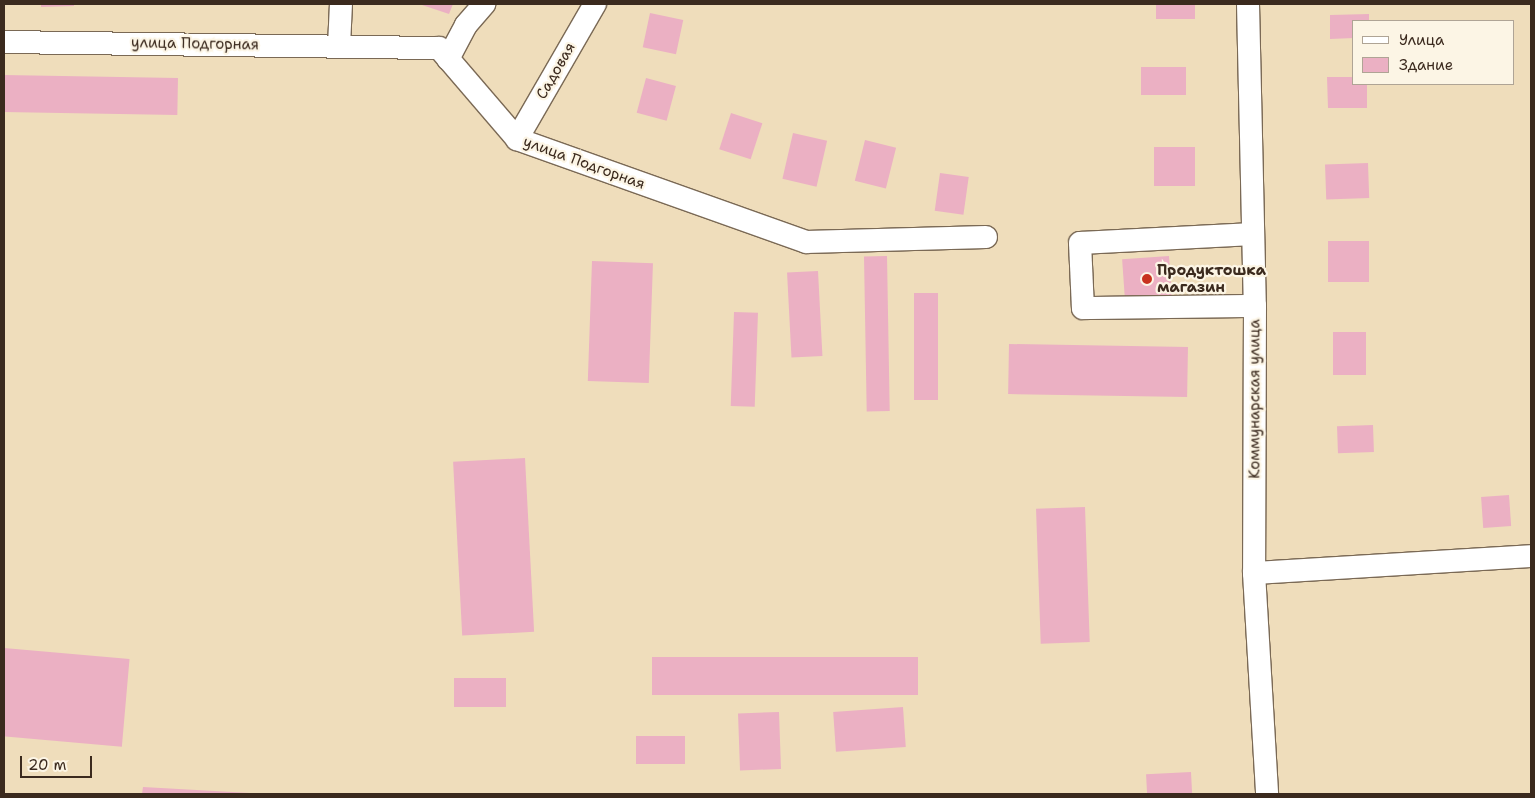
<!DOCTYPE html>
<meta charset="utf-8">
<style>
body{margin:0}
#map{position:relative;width:1535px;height:798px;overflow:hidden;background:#efddbb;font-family:"Shantell Sans",sans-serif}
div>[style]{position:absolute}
.building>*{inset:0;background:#ebb0c3;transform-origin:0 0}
.roads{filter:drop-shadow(1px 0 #7a6955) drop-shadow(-1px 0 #7a6955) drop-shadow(0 1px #7a6955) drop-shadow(0 -1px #7a6955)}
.minor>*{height:22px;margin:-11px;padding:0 11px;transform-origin:11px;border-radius:11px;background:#fff}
.dots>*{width:14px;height:14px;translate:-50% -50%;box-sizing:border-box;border:2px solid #fcf5e5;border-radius:50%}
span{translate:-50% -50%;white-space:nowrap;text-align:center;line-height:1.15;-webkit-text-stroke:4.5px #fcf5e5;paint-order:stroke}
.street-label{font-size:15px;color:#3b2a1e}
.poi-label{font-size:15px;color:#3b2a1e;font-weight:700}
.left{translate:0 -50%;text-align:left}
.frame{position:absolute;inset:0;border:5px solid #3b2a1e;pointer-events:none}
.legend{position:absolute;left:1352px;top:20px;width:162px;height:65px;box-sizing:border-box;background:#fcf5e5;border:1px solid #afa495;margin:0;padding:6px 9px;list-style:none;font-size:15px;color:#3b2a1e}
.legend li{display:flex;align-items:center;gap:10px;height:25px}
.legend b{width:25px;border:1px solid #afa495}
.scale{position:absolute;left:20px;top:756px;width:72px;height:22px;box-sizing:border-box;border:2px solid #3b2a1e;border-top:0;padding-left:6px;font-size:15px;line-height:18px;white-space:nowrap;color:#3b2a1e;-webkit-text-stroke:4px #fcf5e5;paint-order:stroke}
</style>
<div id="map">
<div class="building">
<i style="clip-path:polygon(41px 4px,74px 4px,74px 6px,41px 7px)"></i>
<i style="clip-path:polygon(419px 4px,453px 4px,449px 14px)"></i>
<i style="left:1156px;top:4px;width:39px;height:15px"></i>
<i style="left:650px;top:13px;width:34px;height:35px;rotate:12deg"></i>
<i style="clip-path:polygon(1369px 14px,1369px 21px,1354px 21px,1354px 38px,1330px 39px,1330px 15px)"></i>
<i style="left:1141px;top:67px;width:45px;height:28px"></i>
<i style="left:4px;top:75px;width:174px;height:37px;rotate:1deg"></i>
<i style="clip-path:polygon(1327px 77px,1354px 77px,1354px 84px,1367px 84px,1367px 108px,1328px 108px)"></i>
<i style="left:646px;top:78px;width:31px;height:36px;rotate:15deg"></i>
<i style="left:731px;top:113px;width:33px;height:38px;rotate:18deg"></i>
<i style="left:793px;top:133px;width:35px;height:47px;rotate:13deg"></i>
<i style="left:865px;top:140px;width:32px;height:42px;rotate:14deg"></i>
<i style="left:1154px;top:147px;width:41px;height:39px"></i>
<i style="left:1368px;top:163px;width:35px;height:43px;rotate:88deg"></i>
<i style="left:940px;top:173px;width:29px;height:38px;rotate:8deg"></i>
<i style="left:1369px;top:241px;width:41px;height:41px;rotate:90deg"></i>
<i style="left:887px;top:256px;width:155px;height:23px;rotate:89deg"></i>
<i style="left:1169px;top:256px;width:41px;height:47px;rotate:86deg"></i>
<i style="left:592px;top:261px;width:61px;height:120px;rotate:2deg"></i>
<i style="left:818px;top:271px;width:85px;height:31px;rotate:87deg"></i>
<i style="left:914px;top:293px;width:24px;height:107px"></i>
<i style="left:734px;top:312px;width:24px;height:94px;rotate:2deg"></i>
<i style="left:1333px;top:332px;width:33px;height:43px"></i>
<i style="left:1009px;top:344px;width:179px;height:50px;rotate:1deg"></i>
<i style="left:1373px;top:425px;width:27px;height:36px;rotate:88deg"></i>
<i style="left:525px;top:458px;width:174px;height:72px;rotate:87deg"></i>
<i style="left:1509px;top:495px;width:31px;height:28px;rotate:86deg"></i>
<i style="left:1085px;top:507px;width:135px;height:49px;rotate:88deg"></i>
<i style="left:4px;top:648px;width:126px;height:88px;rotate:5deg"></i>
<i style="left:652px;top:657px;width:266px;height:38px"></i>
<i style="left:454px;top:678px;width:52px;height:29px"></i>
<i style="left:903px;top:707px;width:40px;height:70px;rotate:86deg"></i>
<i style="left:779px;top:712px;width:57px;height:41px;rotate:88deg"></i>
<i style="left:636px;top:736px;width:49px;height:28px"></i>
<i style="left:1191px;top:772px;width:22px;height:45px;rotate:87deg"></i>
<i style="clip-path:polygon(143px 787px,250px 793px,250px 794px,142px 794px)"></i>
</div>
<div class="roads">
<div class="minor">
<i style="left:1248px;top:4px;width:302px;rotate:88.7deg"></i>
<i style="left:1255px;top:306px;width:267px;rotate:90.2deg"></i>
<i style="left:1254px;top:573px;width:221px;rotate:86.6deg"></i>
<i style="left:4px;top:42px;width:435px;rotate:0.8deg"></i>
<i style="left:439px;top:48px;width:120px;rotate:49.4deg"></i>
<i style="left:517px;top:139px;width:307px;rotate:19.6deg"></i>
<i style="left:806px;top:242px;width:180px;rotate:-1.6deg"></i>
<i style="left:339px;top:46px;width:42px;rotate:-87.3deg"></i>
<i style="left:448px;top:59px;width:38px;rotate:-62deg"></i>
<i style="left:466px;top:25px;width:28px;rotate:-49deg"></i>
<i style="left:517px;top:139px;width:156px;rotate:-60deg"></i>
<i style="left:1253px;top:234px;width:173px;rotate:177deg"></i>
<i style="left:1080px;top:243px;width:65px;rotate:87.4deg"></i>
<i style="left:1083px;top:308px;width:172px;rotate:-0.7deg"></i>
<i style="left:1254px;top:573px;width:278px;rotate:-3.5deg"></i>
</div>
</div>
<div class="dots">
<i style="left:1147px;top:279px;background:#c8321e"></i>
</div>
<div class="street-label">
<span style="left:195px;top:44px;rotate:1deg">улица Подгорная</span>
<span style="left:556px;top:71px;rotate:-60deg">Садовая</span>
<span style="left:584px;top:163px;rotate:20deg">улица Подгорная</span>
<span style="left:1255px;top:399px;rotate:-90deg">Коммунарская улица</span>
</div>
<div class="poi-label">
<span class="left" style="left:1157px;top:279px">Продуктошка<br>магазин</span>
</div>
<div class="frame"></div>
<ul class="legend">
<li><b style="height:6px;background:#fff"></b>Улица</li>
<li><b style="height:14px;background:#ebb0c3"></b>Здание</li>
</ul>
<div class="scale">20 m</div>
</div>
